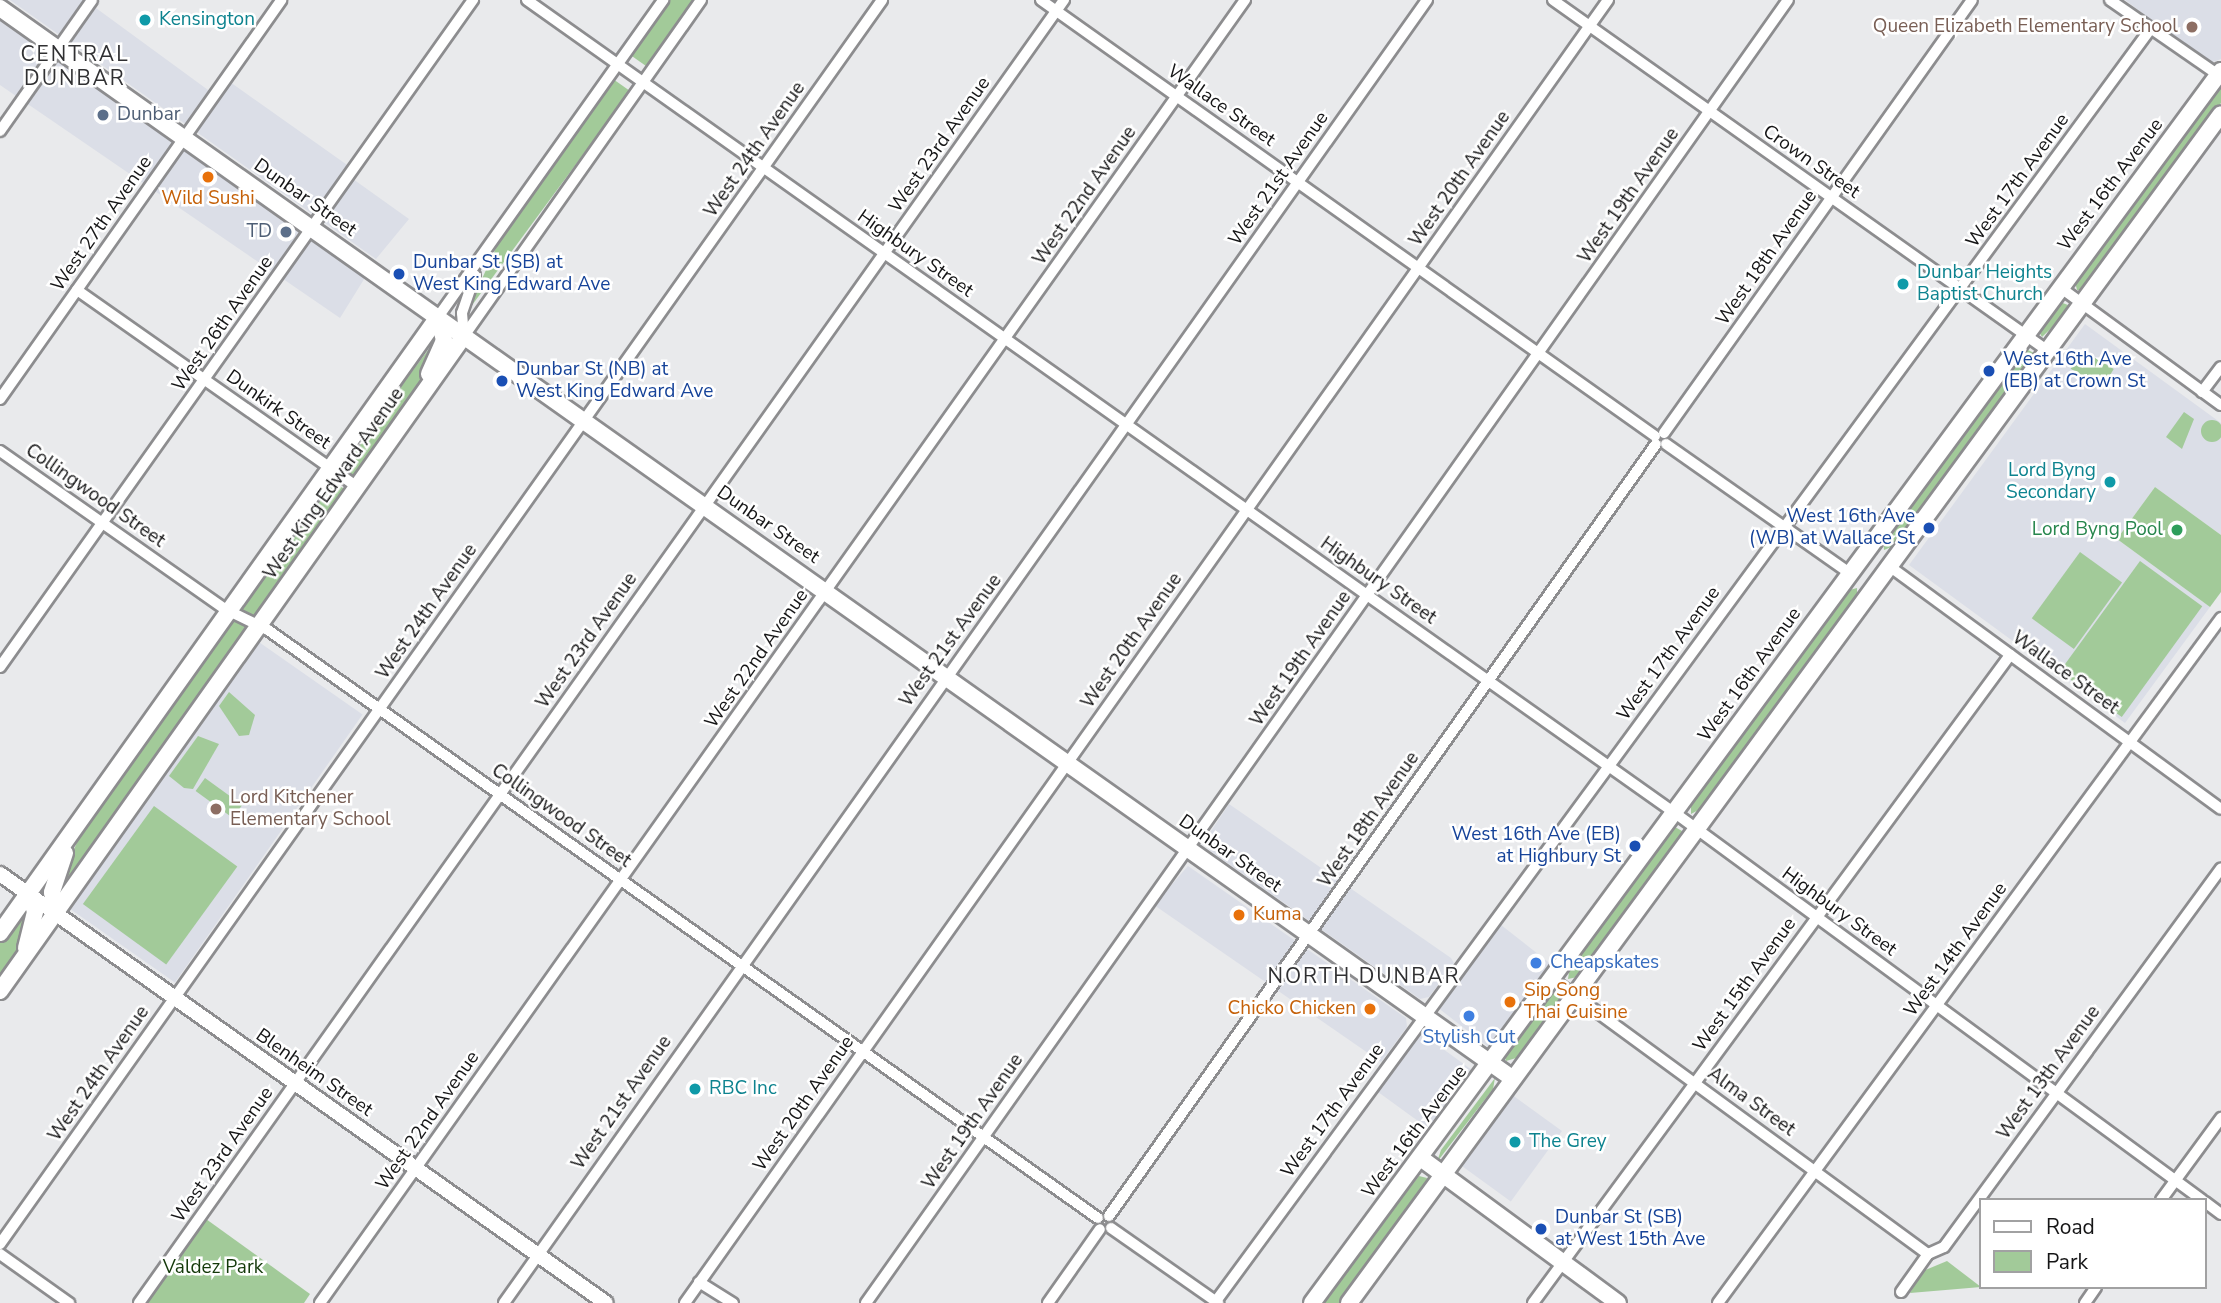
<!DOCTYPE html>
<style>
body{margin:0}
#map{position:relative;width:2221px;height:1303px;overflow:hidden;background:#e9eaec;font-family:"Nunito Sans",sans-serif}
div>[style]{position:absolute}
.built>*{inset:0;background:#dbdee7;transform-origin:0 0}
.green>*{inset:0;background:#a2ca99;transform-origin:0 0}
.round{border-radius:50%}
.roads{filter:drop-shadow(2px 0 #8d8d8f) drop-shadow(-2px 0 #8d8d8f) drop-shadow(0 2px #8d8d8f) drop-shadow(0 -2px #8d8d8f)}
.minor>*{height:10px;margin:-5px;padding:0 5px;transform-origin:5px;border-radius:5px;background:#fff}
.tertiary>*{height:14px;margin:-7px;padding:0 7px;transform-origin:7px;border-radius:7px;background:#fff}
.secondary>*{height:16px;margin:-8px;padding:0 8px;transform-origin:8px;border-radius:8px;background:#fff}
.dots>*{width:19px;height:19px;translate:-50% -50%;box-sizing:border-box;border:4px solid #fff;border-radius:50%}
span{translate:-50% -50%;white-space:nowrap;text-align:center;line-height:1.15;-webkit-text-stroke:5px #fff;paint-order:stroke}
.culture-label{font-size:19px;color:#0d838f}
.left{translate:0 -50%;text-align:left}
.right{translate:-100% -50%;text-align:right}
.education-label{font-size:19px;color:#785e54}
.street-label{font-size:19px;color:#151516}
.service-label{font-size:19px;color:#4e5e75}
.food-label{font-size:19px;color:#c56008}
.transit-label{font-size:19px;color:#164399}
.leisure-label{font-size:19px;color:#27864d}
.shop-label{font-size:19px;color:#366cbe}
.park-label{font-size:19px;color:#14390a}
.neighbourhood-label{font-size:21px;color:#303032;letter-spacing:2px}
.legend{position:absolute;left:1979px;top:1198px;width:228px;height:91px;box-sizing:border-box;background:#fff;border:2px solid #a1a1a2;margin:0;padding:9px 12px;list-style:none;font-size:21px;color:#151516}
.legend li{display:flex;align-items:center;gap:14px;height:35px}
.legend b{width:35px;border:2px solid #a1a1a2}
</style>
<div id="map">
<div class="built">
<i style="clip-path:polygon(10px 0,85px 0,219px 98px,230px 82px,350px 167px,346px 174px,409px 219px,376px 259px)"></i>
<i style="clip-path:polygon(2125px 0,2221px 0,2221px 59px,2210px 63px)"></i>
<i style="clip-path:polygon(0 19px,366px 276px,340px 318px,0 85px)"></i>
<i style="clip-path:polygon(2085px 324px,2221px 423px,2221px 535px,2155px 487px,2117px 539px,2210px 607px,2125px 723px,1909px 565px)"></i>
<i style="left:256px;top:640px;width:130px;height:327px;rotate:35deg"></i>
<i style="clip-path:polygon(1229px 804px,1451px 958px,1454px 963px,1429px 997px,1420px 999px,1209px 850px,1205px 840px)"></i>
<i style="clip-path:polygon(1188px 866px,1406px 1018px,1407px 1027px,1381px 1062px,1154px 905px)"></i>
<i style="left:1501px;top:925px;width:66px;height:104px;rotate:38deg"></i>
<i style="left:1421px;top:1033px;width:63px;height:73px;rotate:36deg"></i>
<i style="left:1511px;top:1094px;width:63px;height:87px;rotate:36deg"></i>
</div>
<div class="green">
<i style="clip-path:polygon(668px 0,694px 0,646px 66px,629px 54px)"></i>
<i style="clip-path:polygon(613px 79px,630px 91px,467px 312px,500px 239px)"></i>
<i style="clip-path:polygon(2221px 86px,2221px 103px,2084px 290px,2077px 290px,2075px 282px)"></i>
<i style="clip-path:polygon(2060px 302px,2068px 305px,2063px 317px,2042px 337px,2038px 330px)"></i>
<i style="clip-path:polygon(437px 338px,421px 383px,354px 478px,340px 468px)"></i>
<i style="clip-path:polygon(2026px 349px,2034px 353px,2028px 370px,1901px 543px,1884px 550px,1883px 536px)"></i>
<i style="left:2082px;top:350px;width:37px;height:22px;rotate:31deg"></i>
<i style="clip-path:polygon(2184px 412px,2194px 419px,2182px 449px,2166px 437px)"></i>
<i class="round" style="left:2201px;top:420px;width:22px;height:22px"></i>
<i style="clip-path:polygon(331px 480px,346px 490px,258px 617px,237px 609px)"></i>
<i style="clip-path:polygon(2155px 487px,2221px 535px,2221px 592px,2210px 607px,2117px 539px)"></i>
<i style="left:2080px;top:552px;width:52px;height:82px;rotate:36deg"></i>
<i style="left:2140px;top:561px;width:77px;height:137px;rotate:36deg"></i>
<i style="clip-path:polygon(1857px 588px,1857px 601px,1708px 805px,1691px 814px,1691px 798px,1842px 592px)"></i>
<i style="clip-path:polygon(240px 620px,251px 628px,62px 895px,55px 892px,87px 820px,230px 621px)"></i>
<i style="clip-path:polygon(229px 692px,255px 715px,249px 735px,239px 736px,219px 706px)"></i>
<i style="clip-path:polygon(198px 736px,219px 744px,193px 789px,184px 788px,169px 776px)"></i>
<i style="left:205px;top:778px;width:46px;height:16px;rotate:36deg"></i>
<i style="left:154px;top:806px;width:103px;height:121px;rotate:36deg"></i>
<i style="clip-path:polygon(1675px 827px,1682px 831px,1680px 844px,1582px 976px,1568px 979px,1570px 966px)"></i>
<i style="clip-path:polygon(24px 907px,32px 911px,23px 948px,0 982px,0 941px)"></i>
<i style="clip-path:polygon(1553px 993px,1560px 998px,1556px 1012px,1523px 1056px,1506px 1061px,1504px 1055px)"></i>
<i style="clip-path:polygon(1495px 1078px,1493px 1089px,1437px 1162px,1441px 1150px)"></i>
<i style="clip-path:polygon(1419px 1176px,1427px 1178px,1424px 1191px,1342px 1303px,1320px 1303px)"></i>
<i style="clip-path:polygon(206px 1219px,310px 1294px,304px 1303px,146px 1303px)"></i>
<i style="clip-path:polygon(1947px 1261px,1981px 1287px,1910px 1293px,1923px 1271px)"></i>
</div>
<div class="roads">
<div class="minor">
<i style="left:527px;top:0;width:1407px;rotate:35.31deg"></i>
<i style="left:1675px;top:813px;width:654px;rotate:36.29deg"></i>
<i style="left:1041px;top:0;width:753px;rotate:35.38deg"></i>
<i style="left:1553px;top:0;width:607px;rotate:35.34deg"></i>
<i style="left:2110px;top:0;width:135px;rotate:34.7deg"></i>
<i style="left:0;top:131px;width:160px;rotate:-54.9deg"></i>
<i style="left:2061px;top:288px;width:198px;rotate:36.2deg"></i>
<i style="left:77px;top:290px;width:342px;rotate:35.1deg"></i>
<i style="left:438px;top:317px;width:389px;rotate:-54.6deg"></i>
<i style="left:464px;top:336px;width:411px;rotate:-54.8deg"></i>
<i style="left:464px;top:336px;width:23px;rotate:-95deg"></i>
<i style="left:462px;top:313px;width:40px;rotate:-71.1deg"></i>
<i style="left:2202px;top:392px;width:31px;rotate:-53deg"></i>
<i style="left:0;top:399px;width:488px;rotate:-54.8deg"></i>
<i style="left:1664px;top:433px;width:531px;rotate:-54.58deg"></i>
<i style="left:1666px;top:444px;width:226px;rotate:35.1deg"></i>
<i style="left:0;top:451px;width:275px;rotate:35.1deg"></i>
<i style="left:225px;top:609px;width:48px;rotate:26deg"></i>
<i style="left:268px;top:630px;width:1017px;rotate:35.32deg"></i>
<i style="left:1889px;top:566px;width:411px;rotate:36.2deg"></i>
<i style="left:0;top:667px;width:818px;rotate:-54.66deg"></i>
<i style="left:1552px;top:979px;width:466px;rotate:36.2deg"></i>
<i style="left:2161px;top:1200px;width:102px;rotate:-53.8deg"></i>
<i style="left:2205px;top:1202px;width:20px;rotate:37deg"></i>
<i style="left:1109px;top:1216px;width:946px;rotate:-54.68deg"></i>
<i style="left:1111px;top:1228px;width:131px;rotate:35deg"></i>
<i style="left:0;top:1244px;width:1525px;rotate:-54.66deg"></i>
<i style="left:0;top:1254px;width:85px;rotate:35.4deg"></i>
<i style="left:699px;top:1282px;width:40px;rotate:32deg"></i>
<i style="left:1901px;top:1292px;width:47px;rotate:-54.6deg"></i>
<i style="left:1928px;top:1254px;width:17px;rotate:-24deg"></i>
<i style="left:1944px;top:1247px;width:469px;rotate:-53.8deg"></i>
<i style="left:1216px;top:1301px;width:1579px;rotate:-53.7deg"></i>
<i style="left:139px;top:1303px;width:1598px;rotate:-54.63deg"></i>
<i style="left:320px;top:1303px;width:1598px;rotate:-54.63deg"></i>
<i style="left:504px;top:1303px;width:1597px;rotate:-54.69deg"></i>
<i style="left:685px;top:1303px;width:1597px;rotate:-54.69deg"></i>
<i style="left:866px;top:1303px;width:1596px;rotate:-54.72deg"></i>
<i style="left:1048px;top:1303px;width:90px;rotate:-54.9deg"></i>
<i style="left:1533px;top:1303px;width:805px;rotate:-53.64deg"></i>
<i style="left:1718px;top:1303px;width:850px;rotate:-53.71deg"></i>
<i style="left:2085px;top:1303px;width:19px;rotate:-55deg"></i>
</div>
<div class="tertiary">
<i style="left:0;top:874px;width:742px;rotate:35.3deg"></i>
</div>
<div class="secondary">
<i style="left:0;top:8px;width:1852px;rotate:35.29deg"></i>
<i style="left:429px;top:374px;width:37px;rotate:-66deg"></i>
<i style="left:444px;top:340px;width:24px;rotate:-105deg"></i>
<i style="left:56px;top:913px;width:21px;rotate:-101deg"></i>
<i style="left:52px;top:892px;width:41px;rotate:-71.6deg"></i>
<i style="left:0;top:933px;width:756px;rotate:-54.59deg"></i>
<i style="left:26px;top:948px;width:38px;rotate:-76deg"></i>
<i style="left:35px;top:911px;width:19px;rotate:-111deg"></i>
<i style="left:0;top:991px;width:803px;rotate:-54.69deg"></i>
<i style="left:1422px;top:1159px;width:243px;rotate:36.3deg"></i>
<i style="left:1312px;top:1303px;width:1531px;rotate:-53.58deg"></i>
<i style="left:1349px;top:1303px;width:1474px;rotate:-53.74deg"></i>
</div>
</div>
<div class="dots">
<i style="left:145px;top:20px;background:#0f9aa8"></i>
<i style="left:2192px;top:27px;background:#8d6e63"></i>
<i style="left:103px;top:115px;background:#5c6f8a"></i>
<i style="left:208px;top:177px;background:#e8710a"></i>
<i style="left:286px;top:232px;background:#5c6f8a"></i>
<i style="left:399px;top:274px;background:#1a4fb4"></i>
<i style="left:1903px;top:284px;background:#0f9aa8"></i>
<i style="left:1989px;top:371px;background:#1a4fb4"></i>
<i style="left:502px;top:381px;background:#1a4fb4"></i>
<i style="left:2110px;top:482px;background:#0f9aa8"></i>
<i style="left:1929px;top:528px;background:#1a4fb4"></i>
<i style="left:2177px;top:530px;background:#2e9e5b"></i>
<i style="left:216px;top:809px;background:#8d6e63"></i>
<i style="left:1635px;top:846px;background:#1a4fb4"></i>
<i style="left:1239px;top:915px;background:#e8710a"></i>
<i style="left:1536px;top:963px;background:#3f7fe0"></i>
<i style="left:1510px;top:1002px;background:#e8710a"></i>
<i style="left:1370px;top:1009px;background:#e8710a"></i>
<i style="left:1469px;top:1016px;background:#3f7fe0"></i>
<i style="left:695px;top:1089px;background:#0f9aa8"></i>
<i style="left:1515px;top:1142px;background:#0f9aa8"></i>
<i style="left:1541px;top:1229px;background:#1a4fb4"></i>
</div>
<div class="culture-label">
<span class="left" style="left:159px;top:20px">Kensington</span>
<span class="left" style="left:1917px;top:284px">Dunbar Heights<br>Baptist Church</span>
<span class="right" style="left:2096px;top:482px">Lord Byng<br>Secondary</span>
<span class="left" style="left:709px;top:1089px">RBC Inc</span>
<span class="left" style="left:1529px;top:1142px">The Grey</span>
</div>
<div class="education-label">
<span class="right" style="left:2178px;top:27px">Queen Elizabeth Elementary School</span>
<span class="left" style="left:230px;top:809px">Lord Kitchener<br>Elementary School</span>
</div>
<div class="street-label">
<span style="left:1221px;top:106px;rotate:35deg">Wallace Street</span>
<span style="left:940px;top:145px;rotate:-55deg">West 23rd Avenue</span>
<span style="left:755px;top:150px;rotate:-55deg">West 24th Avenue</span>
<span style="left:1811px;top:162px;rotate:35deg">Crown Street</span>
<span style="left:1279px;top:179px;rotate:-55deg">West 21st Avenue</span>
<span style="left:1460px;top:179px;rotate:-55deg">West 20th Avenue</span>
<span style="left:2018px;top:181px;rotate:-54deg">West 17th Avenue</span>
<span style="left:2111px;top:185px;rotate:-53deg">West 16th Avenue</span>
<span style="left:1085px;top:196px;rotate:-55deg">West 22nd Avenue</span>
<span style="left:1629px;top:196px;rotate:-55deg">West 19th Avenue</span>
<span style="left:305px;top:198px;rotate:35deg">Dunbar Street</span>
<span style="left:102px;top:224px;rotate:-55deg">West 27th Avenue</span>
<span style="left:915px;top:254px;rotate:35deg">Highbury Street</span>
<span style="left:1767px;top:258px;rotate:-55deg">West 18th Avenue</span>
<span style="left:223px;top:324px;rotate:-55deg">West 26th Avenue</span>
<span style="left:278px;top:410px;rotate:35deg">Dunkirk Street</span>
<span style="left:334px;top:484px;rotate:-55deg">West King Edward Avenue</span>
<span style="left:95px;top:496px;rotate:35deg">Collingwood Street</span>
<span style="left:768px;top:525px;rotate:35deg">Dunbar Street</span>
<span style="left:1378px;top:581px;rotate:35deg">Highbury Street</span>
<span style="left:427px;top:612px;rotate:-55deg">West 24th Avenue</span>
<span style="left:587px;top:641px;rotate:-55deg">West 23rd Avenue</span>
<span style="left:951px;top:641px;rotate:-54deg">West 21st Avenue</span>
<span style="left:1132px;top:641px;rotate:-55deg">West 20th Avenue</span>
<span style="left:1669px;top:654px;rotate:-54deg">West 17th Avenue</span>
<span style="left:757px;top:659px;rotate:-55deg">West 22nd Avenue</span>
<span style="left:1301px;top:659px;rotate:-55deg">West 19th Avenue</span>
<span style="left:2065px;top:673px;rotate:36deg">Wallace Street</span>
<span style="left:1750px;top:675px;rotate:-54deg">West 16th Avenue</span>
<span style="left:561px;top:816px;rotate:35deg">Collingwood Street</span>
<span style="left:1369px;top:820px;rotate:-55deg">West 18th Avenue</span>
<span style="left:1230px;top:854px;rotate:35deg">Dunbar Street</span>
<span style="left:1839px;top:912px;rotate:36deg">Highbury Street</span>
<span style="left:1956px;top:950px;rotate:-54deg">West 14th Avenue</span>
<span style="left:1745px;top:985px;rotate:-54deg">West 15th Avenue</span>
<span style="left:314px;top:1073px;rotate:35deg">Blenheim Street</span>
<span style="left:2049px;top:1073px;rotate:-54deg">West 13th Avenue</span>
<span style="left:99px;top:1074px;rotate:-55deg">West 24th Avenue</span>
<span style="left:1751px;top:1102px;rotate:36deg">Alma Street</span>
<span style="left:622px;top:1103px;rotate:-55deg">West 21st Avenue</span>
<span style="left:804px;top:1104px;rotate:-55deg">West 20th Avenue</span>
<span style="left:1333px;top:1111px;rotate:-54deg">West 17th Avenue</span>
<span style="left:428px;top:1121px;rotate:-55deg">West 22nd Avenue</span>
<span style="left:973px;top:1122px;rotate:-55deg">West 19th Avenue</span>
<span style="left:1415px;top:1132px;rotate:-53deg">West 16th Avenue</span>
<span style="left:223px;top:1155px;rotate:-55deg">West 23rd Avenue</span>
</div>
<div class="service-label">
<span class="left" style="left:117px;top:115px">Dunbar</span>
<span class="right" style="left:272px;top:232px">TD</span>
</div>
<div class="food-label">
<span style="left:208px;top:199px">Wild Sushi</span>
<span class="left" style="left:1253px;top:915px">Kuma</span>
<span class="left" style="left:1524px;top:1002px">Sip Song<br>Thai Cuisine</span>
<span class="right" style="left:1356px;top:1009px">Chicko Chicken</span>
</div>
<div class="transit-label">
<span class="left" style="left:413px;top:274px">Dunbar St (SB) at<br>West King Edward Ave</span>
<span class="left" style="left:2003px;top:371px">West 16th Ave<br>(EB) at Crown St</span>
<span class="left" style="left:516px;top:381px">Dunbar St (NB) at<br>West King Edward Ave</span>
<span class="right" style="left:1915px;top:528px">West 16th Ave<br>(WB) at Wallace St</span>
<span class="right" style="left:1621px;top:846px">West 16th Ave (EB)<br>at Highbury St</span>
<span class="left" style="left:1555px;top:1229px">Dunbar St (SB)<br>at West 15th Ave</span>
</div>
<div class="leisure-label">
<span class="right" style="left:2163px;top:530px">Lord Byng Pool</span>
</div>
<div class="shop-label">
<span class="left" style="left:1550px;top:963px">Cheapskates</span>
<span style="left:1469px;top:1038px">Stylish Cut</span>
</div>
<div class="park-label">
<span style="left:213px;top:1268px">Valdez Park</span>
</div>
<div class="neighbourhood-label">
<span style="left:75px;top:66px">CENTRAL<br>DUNBAR</span>
<span style="left:1364px;top:976px">NORTH DUNBAR</span>
</div>
<ul class="legend">
<li><b style="height:9px;background:#fff"></b>Road</li>
<li><b style="height:19px;background:#a2ca99"></b>Park</li>
</ul>
</div>
